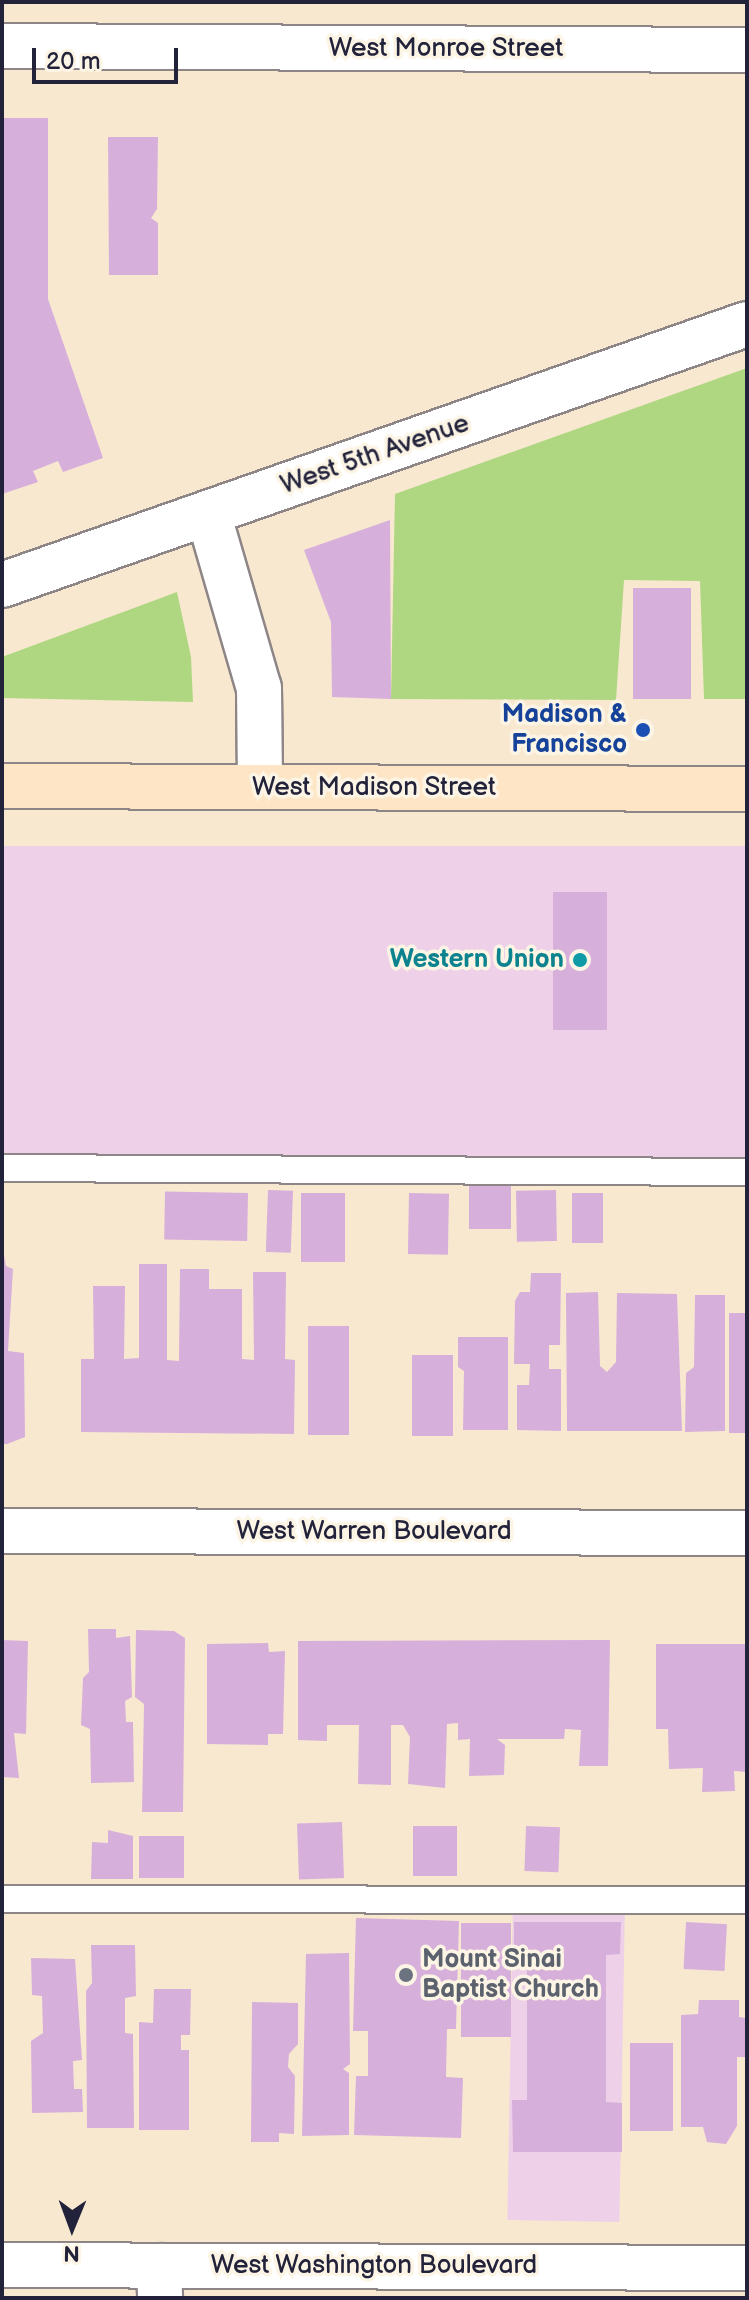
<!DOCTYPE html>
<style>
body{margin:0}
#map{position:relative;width:749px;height:2300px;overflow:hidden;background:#f8e8d0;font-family:"Balsamiq Sans",sans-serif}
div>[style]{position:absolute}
.built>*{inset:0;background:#eed0e8;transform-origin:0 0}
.green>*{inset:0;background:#afd781}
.building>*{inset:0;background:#d7afdb;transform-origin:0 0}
.roads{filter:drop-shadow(2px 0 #8d8586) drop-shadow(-2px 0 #8d8586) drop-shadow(0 2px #8d8586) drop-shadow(0 -2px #8d8586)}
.service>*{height:26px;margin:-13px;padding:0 13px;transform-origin:13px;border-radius:13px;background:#fff}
.minor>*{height:44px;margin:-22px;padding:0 22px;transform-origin:22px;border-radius:22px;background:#fff}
.tertiary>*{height:44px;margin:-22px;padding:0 22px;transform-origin:22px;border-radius:22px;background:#fff}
.secondary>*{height:44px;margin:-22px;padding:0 22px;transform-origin:22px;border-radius:22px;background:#fee5c5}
.dots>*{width:22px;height:22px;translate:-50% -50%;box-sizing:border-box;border:4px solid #fcf5e5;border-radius:50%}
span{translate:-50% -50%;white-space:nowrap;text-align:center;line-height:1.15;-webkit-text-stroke:7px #fcf5e5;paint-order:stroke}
.street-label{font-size:26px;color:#22223b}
.transit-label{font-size:26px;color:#164399;font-weight:700}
.right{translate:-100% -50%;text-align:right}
.culture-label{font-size:26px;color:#0d838f;font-weight:700}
.worship-label{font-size:26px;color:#5b616d;font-weight:700}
.left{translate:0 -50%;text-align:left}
.frame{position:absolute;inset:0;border:4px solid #22223b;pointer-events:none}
.north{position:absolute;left:32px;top:2188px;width:80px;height:80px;-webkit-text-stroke:6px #fcf5e5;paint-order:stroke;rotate:181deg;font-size:22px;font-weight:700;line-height:32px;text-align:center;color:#22223b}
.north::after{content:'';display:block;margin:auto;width:28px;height:36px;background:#22223b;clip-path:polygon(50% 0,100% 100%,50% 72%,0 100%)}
.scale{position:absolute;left:32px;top:48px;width:146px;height:36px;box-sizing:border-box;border:4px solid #22223b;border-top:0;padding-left:10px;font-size:24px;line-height:28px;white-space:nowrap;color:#22223b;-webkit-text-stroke:6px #fcf5e5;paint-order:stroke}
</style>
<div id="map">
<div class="built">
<i style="left:2px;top:846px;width:745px;height:322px"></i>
<i style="left:513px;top:1899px;width:112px;height:321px;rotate:1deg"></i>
</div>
<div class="green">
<i style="clip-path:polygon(747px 368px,747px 699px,704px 699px,700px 581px,624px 580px,616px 700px,391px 699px,395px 494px)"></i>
<i style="clip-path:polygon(177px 592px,191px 657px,193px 702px,2px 698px,2px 657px)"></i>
</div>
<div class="building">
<i style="clip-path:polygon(2px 118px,48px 118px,48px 299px,103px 458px,63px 472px,58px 461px,33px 471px,38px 482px,2px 494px)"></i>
<i style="clip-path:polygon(108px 137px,158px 137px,157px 209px,151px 218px,158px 223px,158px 275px,109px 275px)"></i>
<i style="clip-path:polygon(390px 520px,391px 699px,332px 697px,331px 622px,304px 550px)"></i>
<i style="left:633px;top:588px;width:58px;height:111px"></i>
<i style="left:553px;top:892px;width:54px;height:138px"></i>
<i style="left:511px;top:1186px;width:43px;height:42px;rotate:90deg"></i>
<i style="left:268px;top:1190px;width:25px;height:62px;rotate:2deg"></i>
<i style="left:556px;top:1190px;width:51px;height:40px;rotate:89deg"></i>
<i style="left:248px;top:1193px;width:48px;height:83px;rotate:91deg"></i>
<i style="left:301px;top:1193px;width:44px;height:69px"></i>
<i style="left:409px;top:1193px;width:40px;height:61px;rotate:1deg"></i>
<i style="left:572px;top:1193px;width:31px;height:50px"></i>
<i style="clip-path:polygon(2px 1245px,6px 1266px,13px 1269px,8px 1351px,24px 1353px,25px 1437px,7px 1444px,2px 1444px)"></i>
<i style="clip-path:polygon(139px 1264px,167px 1264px,167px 1360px,179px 1361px,180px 1269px,209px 1269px,209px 1289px,242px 1289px,242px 1359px,254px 1360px,253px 1272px,286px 1272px,285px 1359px,295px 1360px,294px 1434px,81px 1432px,81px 1359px,94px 1359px,93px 1286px,125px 1286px,124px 1359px,139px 1358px)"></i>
<i style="clip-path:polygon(531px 1273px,561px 1273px,560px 1345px,549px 1345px,549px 1369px,561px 1369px,561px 1431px,517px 1430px,517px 1385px,529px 1385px,530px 1364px,514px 1364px,515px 1301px,520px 1292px,530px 1292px)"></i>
<i style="clip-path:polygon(598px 1292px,600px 1366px,607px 1372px,616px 1362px,617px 1293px,677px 1294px,682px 1431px,567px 1431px,566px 1293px)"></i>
<i style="clip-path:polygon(695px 1295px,725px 1295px,725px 1431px,685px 1432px,686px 1373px,694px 1367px)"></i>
<i style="left:729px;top:1313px;width:18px;height:120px"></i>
<i style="left:308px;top:1326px;width:41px;height:109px"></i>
<i style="clip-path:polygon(458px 1337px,508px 1337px,508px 1430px,463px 1430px,464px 1371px,458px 1367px)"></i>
<i style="left:412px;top:1355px;width:41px;height:81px"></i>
<i style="clip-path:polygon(88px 1629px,116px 1629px,116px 1638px,130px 1636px,132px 1697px,125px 1701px,126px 1722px,133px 1722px,134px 1782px,91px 1783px,90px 1729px,81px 1725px,83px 1678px,89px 1672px)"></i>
<i style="clip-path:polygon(136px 1630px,174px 1631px,185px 1638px,183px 1812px,142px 1812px,144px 1704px,135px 1697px)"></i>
<i style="clip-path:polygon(2px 1640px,28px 1641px,26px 1734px,14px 1733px,19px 1778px,2px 1777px)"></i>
<i style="clip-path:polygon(610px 1640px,608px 1766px,579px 1766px,581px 1730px,565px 1729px,564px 1739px,497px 1739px,505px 1745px,504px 1775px,469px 1776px,470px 1739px,458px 1740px,458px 1723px,447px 1724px,445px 1788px,408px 1784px,410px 1737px,403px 1725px,391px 1725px,391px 1785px,358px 1784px,359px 1725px,327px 1725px,327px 1741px,298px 1740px,298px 1641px)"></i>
<i style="clip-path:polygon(268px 1643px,269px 1652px,285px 1651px,283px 1734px,268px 1734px,268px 1745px,207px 1744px,207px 1644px)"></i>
<i style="clip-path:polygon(656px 1644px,747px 1644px,747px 1772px,734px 1771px,735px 1791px,702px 1792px,703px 1768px,669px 1769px,668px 1729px,656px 1729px)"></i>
<i style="left:342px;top:1822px;width:56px;height:45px;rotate:88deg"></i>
<i style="left:413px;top:1826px;width:44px;height:50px"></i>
<i style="left:526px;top:1826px;width:34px;height:45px;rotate:2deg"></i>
<i style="clip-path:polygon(108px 1830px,133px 1836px,133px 1879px,91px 1879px,92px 1842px,108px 1843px)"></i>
<i style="left:139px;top:1836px;width:45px;height:42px"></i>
<i style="clip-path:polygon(356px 1918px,459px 1921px,456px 2029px,447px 2029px,446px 2077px,463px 2078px,461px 2138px,354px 2135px,356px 2076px,368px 2076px,368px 2031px,353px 2031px)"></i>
<i style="clip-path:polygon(514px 1922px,621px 1922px,620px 1954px,606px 1955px,606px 2102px,622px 2103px,622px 2152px,513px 2152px,512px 2100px,527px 2100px,527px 1953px,514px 1955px)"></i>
<i style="left:686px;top:1922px;width:41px;height:47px;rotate:3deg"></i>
<i style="left:461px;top:1923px;width:50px;height:114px"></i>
<i style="clip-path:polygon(91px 1945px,135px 1945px,136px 1996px,125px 1998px,125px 2033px,133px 2034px,134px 2128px,87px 2128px,86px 1991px,92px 1983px)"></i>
<i style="clip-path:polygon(349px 1953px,350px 2064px,343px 2069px,349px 2073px,349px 2135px,302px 2136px,306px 1954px)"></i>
<i style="clip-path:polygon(31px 1958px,75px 1959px,82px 2060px,73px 2061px,74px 2089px,82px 2089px,83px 2112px,32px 2113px,31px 2041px,43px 2033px,42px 1996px,32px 1995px)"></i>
<i style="clip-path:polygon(154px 1989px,191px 1989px,190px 2035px,181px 2035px,181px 2050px,189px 2050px,189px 2130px,139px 2130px,139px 2022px,153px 2023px)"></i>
<i style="clip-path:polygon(699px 2000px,739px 2000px,739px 2017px,746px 2018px,746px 2057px,737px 2057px,737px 2126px,726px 2144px,707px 2142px,703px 2127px,681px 2127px,681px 2015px,698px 2014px)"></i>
<i style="clip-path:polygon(252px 2002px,298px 2003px,298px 2044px,289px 2054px,288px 2067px,295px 2076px,294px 2134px,279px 2133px,279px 2142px,251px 2142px)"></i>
<i style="left:630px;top:2043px;width:43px;height:88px"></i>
</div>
<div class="roads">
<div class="service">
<i style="left:2px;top:1168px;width:745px;rotate:0.31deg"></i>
<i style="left:2px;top:1899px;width:745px;rotate:0.08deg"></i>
</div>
<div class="minor">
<i style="left:2px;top:46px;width:745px;rotate:0.31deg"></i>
<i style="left:208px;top:513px;width:182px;rotate:73.8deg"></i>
<i style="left:259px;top:688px;width:99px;rotate:89.4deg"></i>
<i style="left:2px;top:585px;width:789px;rotate:-19.31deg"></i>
<i style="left:159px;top:2266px;width:32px;rotate:88deg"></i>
</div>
<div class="tertiary">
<i style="left:2px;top:1531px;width:745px;rotate:0.15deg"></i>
<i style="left:2px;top:2265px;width:745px;rotate:0.23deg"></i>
</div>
<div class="secondary">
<i style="left:2px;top:786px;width:745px;rotate:0.23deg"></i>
</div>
</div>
<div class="dots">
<i style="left:643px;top:730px;background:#1a4fb4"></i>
<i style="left:580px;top:960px;background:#0f9aa8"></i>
<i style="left:406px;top:1975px;background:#6b7280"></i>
</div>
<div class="street-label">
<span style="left:446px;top:49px">West Monroe Street</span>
<span style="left:375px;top:455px;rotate:-19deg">West 5th Avenue</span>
<span style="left:374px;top:788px">West Madison Street</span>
<span style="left:374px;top:1532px">West Warren Boulevard</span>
<span style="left:374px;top:2266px">West Washington Boulevard</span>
</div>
<div class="transit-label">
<span class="right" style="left:627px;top:730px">Madison &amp;<br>Francisco</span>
</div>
<div class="culture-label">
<span class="right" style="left:564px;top:960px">Western Union</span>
</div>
<div class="worship-label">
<span class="left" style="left:422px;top:1975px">Mount Sinai<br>Baptist Church</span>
</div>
<div class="frame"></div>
<div class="north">N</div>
<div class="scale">20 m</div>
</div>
